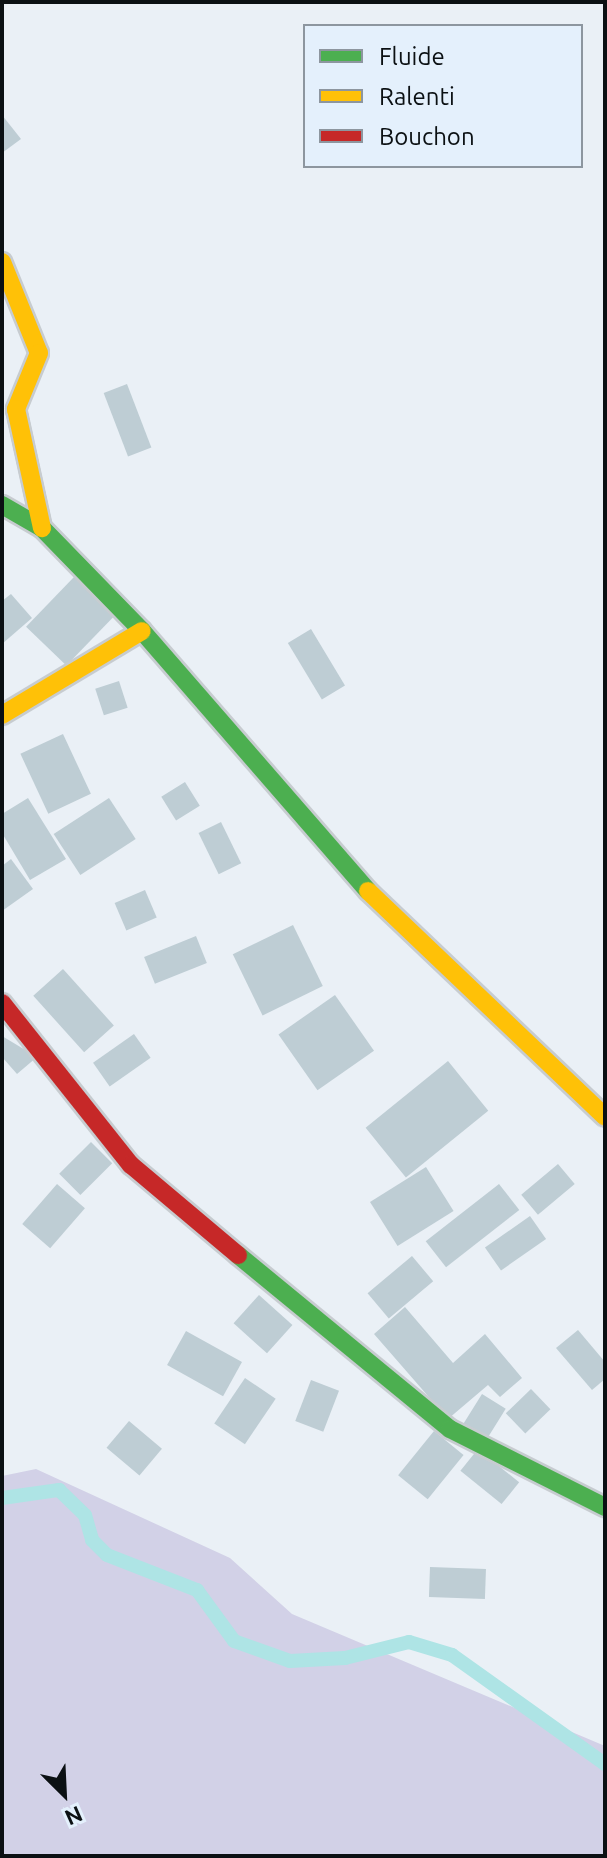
<!DOCTYPE html>
<style>
body{margin:0}
#map{position:relative;width:607px;height:1858px;overflow:hidden;background:#eaf0f6;font-family:Ubuntu,sans-serif}
div>[style]{position:absolute}
.green>*{inset:0;background:#d2d1e7}
.stream>*{height:14px;margin:-7px;padding:0 7px;transform-origin:7px;border-radius:7px;background:#aee4e5}
.building>*{inset:0;background:#becdd4;transform-origin:0 0}
.roads{filter:drop-shadow(2px 0 #c7ccd0) drop-shadow(-2px 0 #c7ccd0) drop-shadow(0 2px #c7ccd0) drop-shadow(0 -2px #c7ccd0)}
.fast>*{height:18px;margin:-9px;padding:0 9px;transform-origin:9px;border-radius:9px;background:#4caf50}
.slow>*{height:18px;margin:-9px;padding:0 9px;transform-origin:9px;border-radius:9px;background:#ffc107}
.jam>*{height:18px;margin:-9px;padding:0 9px;transform-origin:9px;border-radius:9px;background:#c62828}
span{translate:-50% -50%;white-space:nowrap;text-align:center;line-height:1.15;-webkit-text-stroke:6px #e4f0fc;paint-order:stroke}
.frame{position:absolute;inset:0;border:4px solid #0b1013;pointer-events:none}
.legend{position:absolute;left:303px;top:24px;width:280px;height:144px;box-sizing:border-box;background:#e4f0fc;border:2px solid #8d969f;margin:0;padding:10px 14px;list-style:none;font-size:24px;color:#0b1013}
.legend li{display:flex;align-items:center;gap:16px;height:40px}
.legend b{width:40px;border:2px solid #8d969f}
.north{position:absolute;left:24px;top:1754px;width:80px;height:80px;-webkit-text-stroke:6px #e4f0fc;paint-order:stroke;rotate:156deg;font-size:22px;font-weight:700;line-height:32px;text-align:center;color:#0b1013}
.north::after{content:'';display:block;margin:auto;width:28px;height:36px;background:#0b1013;clip-path:polygon(50% 0,100% 100%,50% 72%,0 100%)}
</style>
<div id="map">
<div class="green">
<i style="clip-path:polygon(36px 1469px,230px 1558px,292px 1614px,605px 1746px,605px 1856px,2px 1856px,2px 1476px)"></i>
</div>
<div class="stream">
<i style="left:2px;top:1498px;width:58px;rotate:-8deg"></i>
<i style="left:59px;top:1490px;width:36px;rotate:44deg"></i>
<i style="left:85px;top:1515px;width:26px;rotate:74deg"></i>
<i style="left:92px;top:1540px;width:21px;rotate:45deg"></i>
<i style="left:107px;top:1555px;width:97px;rotate:21.3deg"></i>
<i style="left:197px;top:1590px;width:63px;rotate:54deg"></i>
<i style="left:234px;top:1641px;width:59px;rotate:19.7deg"></i>
<i style="left:290px;top:1661px;width:55px;rotate:-3.1deg"></i>
<i style="left:345px;top:1658px;width:66px;rotate:-14deg"></i>
<i style="left:409px;top:1642px;width:45px;rotate:16.8deg"></i>
<i style="left:452px;top:1655px;width:188px;rotate:35.5deg"></i>
</div>
<div class="building">
<i style="clip-path:polygon(2px 115px,21px 139px,2px 153px)"></i>
<i style="left:127px;top:384px;width:68px;height:25px;rotate:69deg"></i>
<i style="left:74px;top:577px;width:56px;height:69px;rotate:44deg"></i>
<i style="clip-path:polygon(11px 594px,32px 618px,2px 644px,2px 601px)"></i>
<i style="left:311px;top:629px;width:66px;height:27px;rotate:59deg"></i>
<i style="left:119px;top:681px;width:28px;height:25px;rotate:72deg"></i>
<i style="left:63px;top:734px;width:66px;height:47px;rotate:65deg"></i>
<i style="left:185px;top:782px;width:28px;height:28px;rotate:58deg"></i>
<i style="clip-path:polygon(28px 798px,66px 859px,30px 880px,2px 833px,2px 814px)"></i>
<i style="left:109px;top:798px;width:49px;height:66px;rotate:57deg"></i>
<i style="left:221px;top:822px;width:46px;height:25px;rotate:64deg"></i>
<i style="clip-path:polygon(11px 859px,33px 889px,2px 911px,2px 866px)"></i>
<i style="left:145px;top:890px;width:30px;height:33px;rotate:67deg"></i>
<i style="left:293px;top:925px;width:68px;height:67px;rotate:64deg"></i>
<i style="left:196px;top:936px;width:29px;height:56px;rotate:68deg"></i>
<i style="left:63px;top:969px;width:76px;height:40px;rotate:48deg"></i>
<i style="left:335px;top:995px;width:68px;height:69px;rotate:55deg"></i>
<i style="left:134px;top:1034px;width:29px;height:50px;rotate:55deg"></i>
<i style="clip-path:polygon(2px 1036px,37px 1057px,17px 1074px,2px 1057px)"></i>
<i style="left:448px;top:1061px;width:64px;height:106px;rotate:51deg"></i>
<i style="left:91px;top:1142px;width:30px;height:45px;rotate:45deg"></i>
<i style="left:558px;top:1164px;width:26px;height:48px;rotate:50deg"></i>
<i style="left:426px;top:1167px;width:52px;height:66px;rotate:58deg"></i>
<i style="left:57px;top:1184px;width:37px;height:53px;rotate:41deg"></i>
<i style="left:499px;top:1184px;width:33px;height:93px;rotate:52deg"></i>
<i style="left:530px;top:1216px;width:28px;height:55px;rotate:55deg"></i>
<i style="left:412px;top:1256px;width:33px;height:58px;rotate:50deg"></i>
<i style="left:259px;top:1295px;width:45px;height:38px;rotate:42deg"></i>
<i style="clip-path:polygon(405px 1307px,453px 1363px,485px 1334px,522px 1378px,500px 1397px,488px 1385px,448px 1419px,374px 1334px)"></i>
<i style="clip-path:polygon(578px 1330px,605px 1362px,605px 1379px,592px 1390px,556px 1348px)"></i>
<i style="left:186px;top:1331px;width:64px;height:39px;rotate:29deg"></i>
<i style="left:245px;top:1378px;width:37px;height:55px;rotate:34deg"></i>
<i style="left:311px;top:1380px;width:30px;height:44px;rotate:21deg"></i>
<i style="left:531px;top:1389px;width:28px;height:35px;rotate:46deg"></i>
<i style="left:482px;top:1394px;width:28px;height:35px;rotate:32deg"></i>
<i style="left:129px;top:1421px;width:43px;height:35px;rotate:40deg"></i>
<i style="left:434px;top:1431px;width:38px;height:57px;rotate:39deg"></i>
<i style="left:478px;top:1449px;width:53px;height:28px;rotate:39deg"></i>
<i style="left:430px;top:1567px;width:56px;height:30px;rotate:2deg"></i>
</div>
<div class="roads">
<div class="fast">
<i style="left:2px;top:505px;width:46px;rotate:29.9deg"></i>
<i style="left:42px;top:528px;width:144px;rotate:45.8deg"></i>
<i style="left:142px;top:631px;width:344px;rotate:49deg"></i>
<i style="left:238px;top:1255px;width:274px;rotate:39.4deg"></i>
<i style="left:450px;top:1429px;width:174px;rotate:26.7deg"></i>
</div>
<div class="slow">
<i style="left:2px;top:262px;width:98px;rotate:67.9deg"></i>
<i style="left:39px;top:353px;width:61px;rotate:112.3deg"></i>
<i style="left:16px;top:409px;width:122px;rotate:77.7deg"></i>
<i style="left:2px;top:715px;width:163px;rotate:-31deg"></i>
<i style="left:368px;top:891px;width:327px;rotate:43.6deg"></i>
</div>
<div class="jam">
<i style="left:2px;top:1003px;width:207px;rotate:51.5deg"></i>
<i style="left:131px;top:1165px;width:140px;rotate:40.1deg"></i>
</div>
</div>
<div class="frame"></div>
<ul class="legend">
<li><b style="height:10px;background:#4caf50"></b>Fluide</li>
<li><b style="height:10px;background:#ffc107"></b>Ralenti</li>
<li><b style="height:10px;background:#c62828"></b>Bouchon</li>
</ul>
<div class="north">N</div>
</div>
